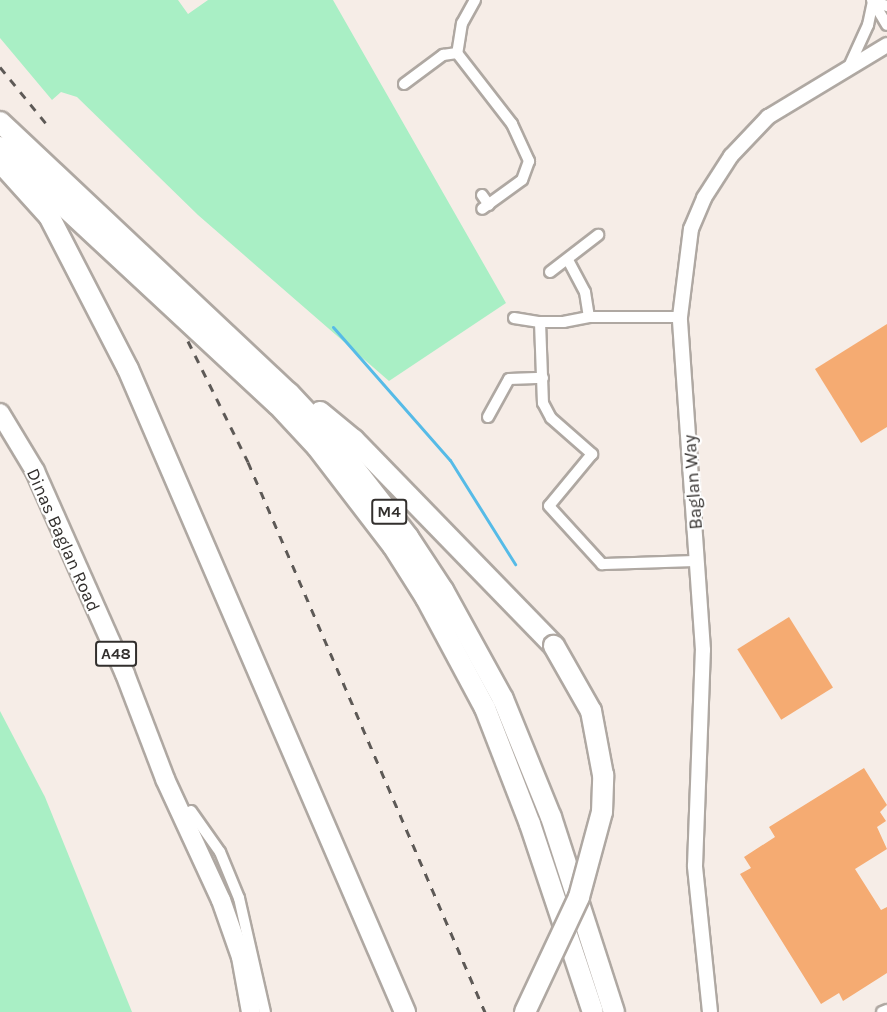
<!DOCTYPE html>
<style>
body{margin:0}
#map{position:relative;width:887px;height:1012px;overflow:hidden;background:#f6ede7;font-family:Karla,sans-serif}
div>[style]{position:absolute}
.green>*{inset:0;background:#a9efc5}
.stream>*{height:3px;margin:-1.5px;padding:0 1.5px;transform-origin:1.5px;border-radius:1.5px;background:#56bbe7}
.building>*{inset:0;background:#f5ab72;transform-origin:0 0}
.roads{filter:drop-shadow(2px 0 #afa8a2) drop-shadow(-2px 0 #afa8a2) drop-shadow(0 2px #afa8a2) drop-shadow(0 -2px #afa8a2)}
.minor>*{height:10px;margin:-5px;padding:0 5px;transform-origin:5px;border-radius:5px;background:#fff}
.tertiary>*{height:14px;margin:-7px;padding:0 7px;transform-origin:7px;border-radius:7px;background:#fff}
.primary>*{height:18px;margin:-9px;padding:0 9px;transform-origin:9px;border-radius:9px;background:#fff}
.motorway>*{height:20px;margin:-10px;padding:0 10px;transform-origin:10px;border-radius:10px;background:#fff}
.rail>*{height:3px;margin-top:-1.5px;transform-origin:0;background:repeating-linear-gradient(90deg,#5d5956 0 8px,transparent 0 16px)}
.bridges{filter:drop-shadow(2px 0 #afa8a2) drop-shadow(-2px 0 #afa8a2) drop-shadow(0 2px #afa8a2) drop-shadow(0 -2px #afa8a2)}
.motorway-bridge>*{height:20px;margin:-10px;padding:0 10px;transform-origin:10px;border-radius:10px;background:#fff}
span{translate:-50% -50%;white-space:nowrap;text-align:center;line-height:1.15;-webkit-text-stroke:4.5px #fff;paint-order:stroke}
.shield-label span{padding:2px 4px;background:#fff;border:2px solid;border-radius:4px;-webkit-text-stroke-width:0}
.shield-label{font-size:16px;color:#322f2d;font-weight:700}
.street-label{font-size:18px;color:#322f2d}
</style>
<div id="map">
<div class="green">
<i style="clip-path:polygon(0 0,178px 0,188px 14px,208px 0,333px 0,506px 303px,389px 381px,198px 215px,77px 97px,61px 92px,52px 100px,0 38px)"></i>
<i style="clip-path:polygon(0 711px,45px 797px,132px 1012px,0 1012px)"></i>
</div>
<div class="stream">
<i style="left:333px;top:327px;width:177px;rotate:48.7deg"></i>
<i style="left:450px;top:460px;width:123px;rotate:58deg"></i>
</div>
<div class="building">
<i style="clip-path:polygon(887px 324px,887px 427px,861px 443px,815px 369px)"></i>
<i style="left:789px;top:617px;width:83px;height:61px;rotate:58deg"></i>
<i style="clip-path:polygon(864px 768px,887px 805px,880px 812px,886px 821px,877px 827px,887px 849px,855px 869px,881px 910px,887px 907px,887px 973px,843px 1001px,839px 993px,821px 1004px,740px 874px,751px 868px,744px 857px,775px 837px,769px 827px)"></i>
</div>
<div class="roads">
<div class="minor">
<i style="left:475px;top:0;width:26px;rotate:119deg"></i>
<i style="left:462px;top:23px;width:30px;rotate:99deg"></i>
<i style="left:457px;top:53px;width:90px;rotate:52.2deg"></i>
<i style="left:512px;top:124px;width:41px;rotate:65.3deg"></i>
<i style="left:529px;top:161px;width:20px;rotate:110deg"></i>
<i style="left:522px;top:180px;width:49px;rotate:144.1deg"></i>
<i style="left:872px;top:0;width:29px;rotate:59deg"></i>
<i style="left:847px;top:71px;width:51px;rotate:-65.5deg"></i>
<i style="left:868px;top:25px;width:25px;rotate:-78deg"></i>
<i style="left:873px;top:1px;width:15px;rotate:20deg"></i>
<i style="left:404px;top:84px;width:49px;rotate:-36.6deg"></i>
<i style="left:443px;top:55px;width:14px;rotate:-8deg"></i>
<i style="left:482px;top:195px;width:12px;rotate:55deg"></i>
<i style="left:568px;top:260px;width:36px;rotate:62deg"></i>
<i style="left:585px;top:292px;width:25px;rotate:81deg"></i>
<i style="left:550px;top:272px;width:61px;rotate:-37.6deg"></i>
<i style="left:680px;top:317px;width:91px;rotate:180deg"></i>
<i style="left:589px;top:317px;width:25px;rotate:169deg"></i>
<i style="left:564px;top:322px;width:24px;rotate:180deg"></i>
<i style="left:540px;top:322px;width:81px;rotate:87.9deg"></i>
<i style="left:543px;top:403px;width:17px;rotate:62deg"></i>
<i style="left:551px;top:418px;width:55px;rotate:41.3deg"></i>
<i style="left:592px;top:454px;width:67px;rotate:129.6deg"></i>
<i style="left:549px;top:506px;width:79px;rotate:47.6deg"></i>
<i style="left:602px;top:564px;width:95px;rotate:-1.8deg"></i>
<i style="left:514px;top:318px;width:26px;rotate:9deg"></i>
<i style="left:488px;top:417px;width:43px;rotate:-61.1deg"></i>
<i style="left:509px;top:379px;width:34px;rotate:-2deg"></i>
<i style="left:191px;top:811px;width:50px;rotate:54.7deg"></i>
<i style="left:220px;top:852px;width:50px;rotate:67.6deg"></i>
<i style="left:239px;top:898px;width:117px;rotate:77.2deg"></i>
<i style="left:882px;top:1012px;width:5px;rotate:-22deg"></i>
</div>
<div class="tertiary">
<i style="left:710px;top:1012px;width:147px;rotate:-95.9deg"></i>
<i style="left:695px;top:866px;width:216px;rotate:-87.9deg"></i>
<i style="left:703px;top:650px;width:334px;rotate:-94deg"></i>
<i style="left:680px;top:317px;width:89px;rotate:-82.9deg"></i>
<i style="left:691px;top:229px;width:34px;rotate:-67deg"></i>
<i style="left:704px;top:198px;width:50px;rotate:-57.3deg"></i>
<i style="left:731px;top:156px;width:54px;rotate:-46.5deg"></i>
<i style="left:768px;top:117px;width:139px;rotate:-31.2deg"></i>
</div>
<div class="primary">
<i style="left:0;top:413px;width:68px;rotate:58.9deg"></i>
<i style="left:35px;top:471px;width:222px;rotate:66.1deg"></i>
<i style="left:125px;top:674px;width:112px;rotate:69.1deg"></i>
<i style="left:165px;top:779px;width:133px;rotate:65.2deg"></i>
<i style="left:221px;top:900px;width:60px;rotate:70.7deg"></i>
<i style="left:241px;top:957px;width:56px;rotate:79.7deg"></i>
</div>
<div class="motorway">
<i style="left:0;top:122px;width:396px;rotate:43.2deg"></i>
<i style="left:289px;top:393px;width:60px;rotate:47deg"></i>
<i style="left:330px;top:437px;width:127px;rotate:52deg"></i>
<i style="left:408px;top:537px;width:64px;rotate:56.6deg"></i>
<i style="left:443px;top:590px;width:124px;rotate:61.2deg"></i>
<i style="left:503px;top:699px;width:127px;rotate:67.9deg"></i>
<i style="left:551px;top:817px;width:205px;rotate:72.1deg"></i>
<i style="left:0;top:147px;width:379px;rotate:42.9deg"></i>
<i style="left:278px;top:405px;width:57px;rotate:47.1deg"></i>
<i style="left:317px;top:447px;width:125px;rotate:52.5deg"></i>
<i style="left:393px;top:546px;width:62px;rotate:57.6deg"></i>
<i style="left:426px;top:598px;width:125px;rotate:61.8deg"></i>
<i style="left:485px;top:708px;width:124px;rotate:68.8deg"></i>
<i style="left:530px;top:824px;width:198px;rotate:71.5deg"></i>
<i style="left:2px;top:164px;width:70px;rotate:47.9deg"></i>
<i style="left:49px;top:216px;width:172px;rotate:62.7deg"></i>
<i style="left:128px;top:369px;width:700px;rotate:66.69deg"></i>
<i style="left:320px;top:412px;width:44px;rotate:39.5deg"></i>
<i style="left:354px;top:440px;width:287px;rotate:45.8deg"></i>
</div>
</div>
<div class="rail">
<i style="left:0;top:67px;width:77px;rotate:50.8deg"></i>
<i style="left:188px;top:341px;width:135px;rotate:63.6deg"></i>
<i style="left:248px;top:462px;width:599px;rotate:66.69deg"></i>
</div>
<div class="bridges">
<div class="motorway-bridge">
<i style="left:525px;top:1012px;width:127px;rotate:-64.8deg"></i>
<i style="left:579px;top:897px;width:88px;rotate:-74.9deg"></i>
<i style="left:602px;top:812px;width:37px;rotate:-88deg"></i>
<i style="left:603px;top:775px;width:65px;rotate:-100.6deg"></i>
<i style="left:591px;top:711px;width:75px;rotate:-119.6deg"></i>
</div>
</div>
<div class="shield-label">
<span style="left:389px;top:512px">M4</span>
<span style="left:116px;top:654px">A48</span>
</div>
<div class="street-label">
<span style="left:693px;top:482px;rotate:-94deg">Baglan Way</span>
<span style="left:63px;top:540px;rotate:66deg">Dinas Baglan Road</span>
</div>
</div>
